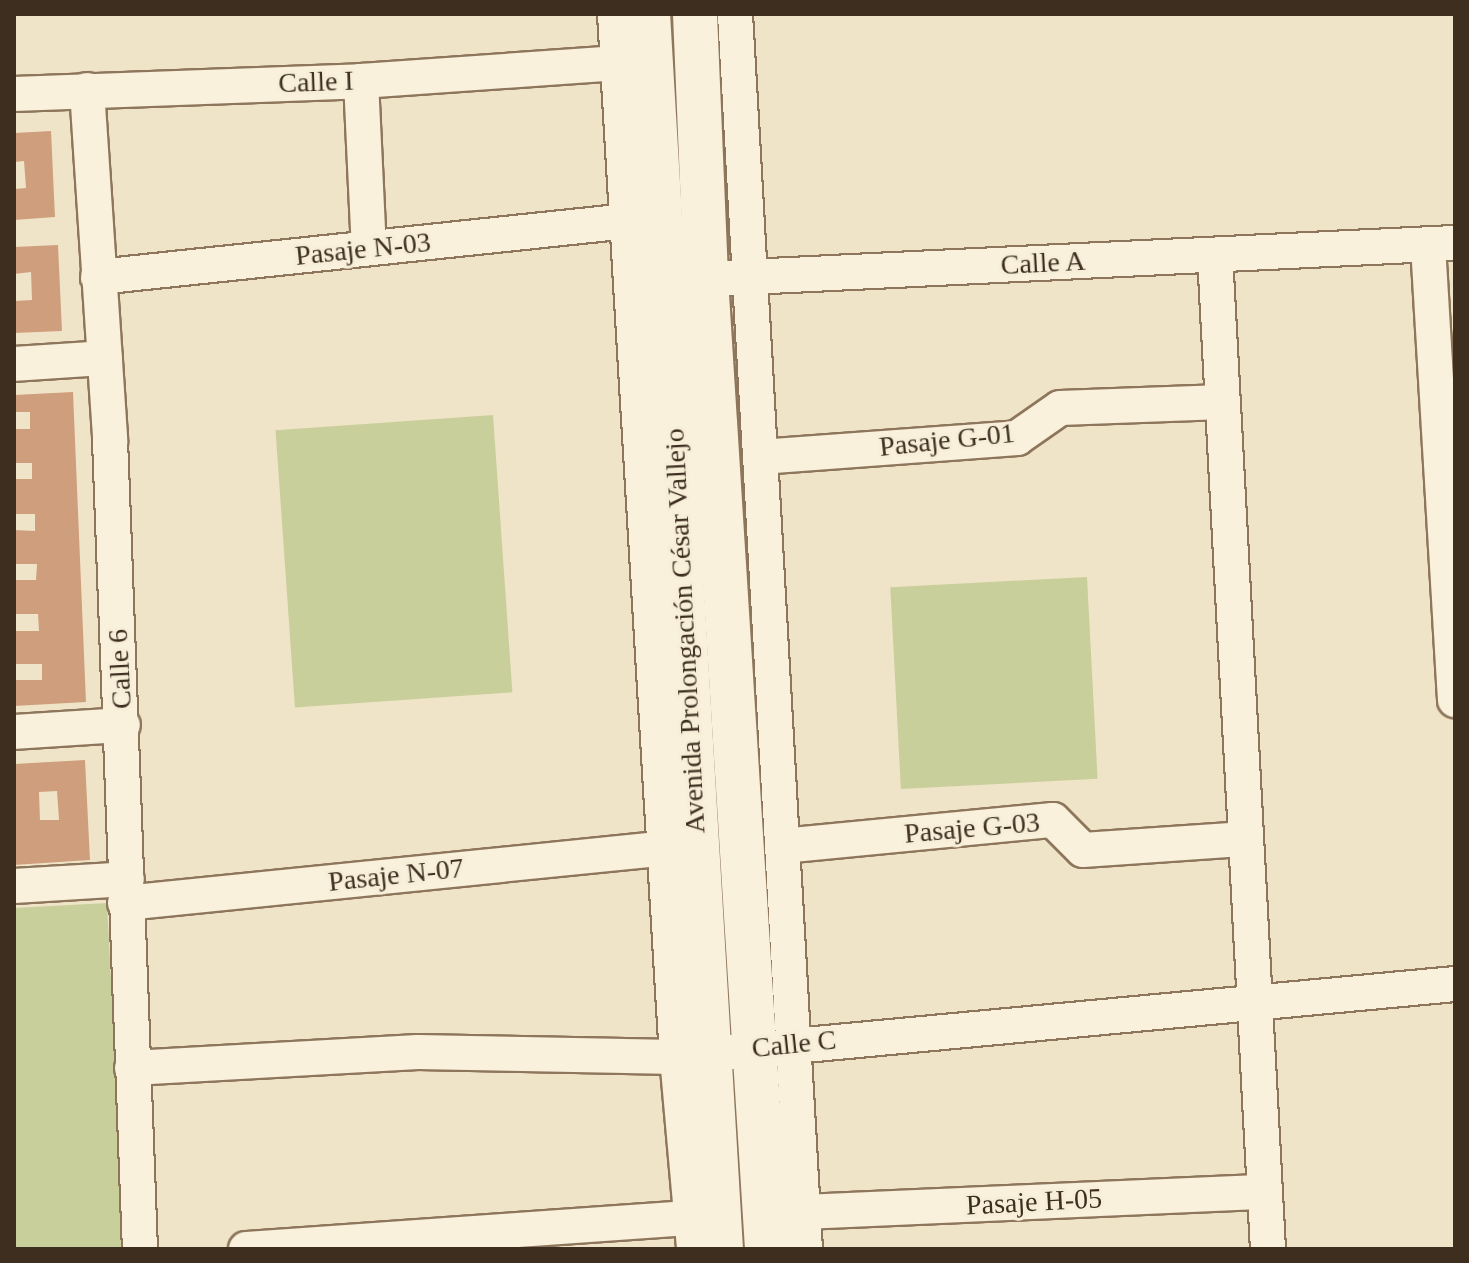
<!DOCTYPE html>
<meta charset="utf-8">
<style>
body{margin:0}
#map{position:relative;width:1469px;height:1263px;overflow:hidden;background:#f0e4c8;font-family:"Times New Roman",serif}
div>[style]{position:absolute}
.green>*{inset:0;background:#c9cf9b;transform-origin:0 0}
.building>*{inset:0;background:#cf9f7d}
.roads{filter:drop-shadow(2px 0 #8d765c) drop-shadow(-2px 0 #8d765c) drop-shadow(0 2px #8d765c) drop-shadow(0 -2px #8d765c)}
.street>*{height:34px;margin:-17px;padding:0 17px;transform-origin:17px;border-radius:17px;background:#faf1dc}
.secondary>*{height:44px;margin:-22px;padding:0 22px;transform-origin:22px;border-radius:22px;background:#faf1dc}
span{translate:-50% -50%;white-space:nowrap;text-align:center;line-height:1.15;-webkit-text-stroke:6px #f7eed8;paint-order:stroke}
.street-label{font-size:28px;color:#3d2e20}
.frame{position:absolute;inset:0;border:16px solid #3d2e20;pointer-events:none}
</style>
<div id="map">
<div class="green">
<i style="left:493px;top:415px;width:278px;height:218px;rotate:86deg"></i>
<i style="left:1087px;top:577px;width:202px;height:197px;rotate:87deg"></i>
<i style="clip-path:polygon(107px 903px,125px 1249px,14px 1249px,14px 908px)"></i>
</div>
<div class="building">
<i style="clip-path:polygon(51px 131px,55px 217px,14px 220px,14px 189px,26px 188px,24px 161px,14px 162px,14px 133px)"></i>
<i style="clip-path:polygon(58px 245px,62px 331px,14px 333px,14px 301px,32px 300px,31px 272px,14px 274px,14px 247px)"></i>
<i style="clip-path:polygon(73px 392px,86px 702px,14px 706px,14px 680px,42px 680px,42px 664px,14px 664px,14px 631px,39px 631px,38px 614px,14px 614px,14px 580px,36px 580px,37px 564px,14px 564px,14px 530px,35px 531px,35px 514px,14px 514px,14px 479px,32px 479px,32px 463px,14px 463px,14px 429px,30px 429px,30px 412px,14px 412px,14px 395px)"></i>
<i style="clip-path:polygon(evenodd,85px 760px,90px 860px,14px 865px,14px 764px,85px 760px,57px 791px,59px 820px,40px 820px,39px 792px,57px 791px)"></i>
</div>
<div class="roads">
<div class="street">
<i style="left:615px;top:14px;width:1045px;rotate:86.6deg"></i>
<i style="left:677px;top:1057px;width:193px;rotate:84.9deg"></i>
<i style="left:735px;top:14px;width:1237px;rotate:86.76deg"></i>
<i style="left:361px;top:81px;width:167px;rotate:87.3deg"></i>
<i style="left:87px;top:90px;width:351px;rotate:86.2deg"></i>
<i style="left:110px;top:440px;width:810px;rotate:87.88deg"></i>
<i style="left:14px;top:94px;width:347px;rotate:-2.1deg"></i>
<i style="left:361px;top:81px;width:258px;rotate:-4deg"></i>
<i style="left:1428px;top:245px;width:456px;rotate:86.6deg"></i>
<i style="left:1215px;top:255px;width:995px;rotate:86.95deg"></i>
<i style="left:98px;top:277px;width:533px;rotate:-6.03deg"></i>
<i style="left:728px;top:278px;width:728px;rotate:-2.76deg"></i>
<i style="left:14px;top:364px;width:91px;rotate:-3.8deg"></i>
<i style="left:760px;top:457px;width:258px;rotate:-4.2deg"></i>
<i style="left:1017px;top:438px;width:52px;rotate:-34.9deg"></i>
<i style="left:1060px;top:408px;width:163px;rotate:-2.1deg"></i>
<i style="left:14px;top:732px;width:109px;rotate:-3.7deg"></i>
<i style="left:782px;top:846px;width:272px;rotate:-5.5deg"></i>
<i style="left:1053px;top:820px;width:42px;rotate:45deg"></i>
<i style="left:1083px;top:850px;width:163px;rotate:-3.9deg"></i>
<i style="left:14px;top:886px;width:113px;rotate:-3.5deg"></i>
<i style="left:125px;top:903px;width:546px;rotate:-5.78deg"></i>
<i style="left:132px;top:1068px;width:286px;rotate:-3.2deg"></i>
<i style="left:418px;top:1052px;width:259px;rotate:1.1deg"></i>
<i style="left:677px;top:1057px;width:781px;rotate:-5.36deg"></i>
<i style="left:803px;top:1212px;width:462px;rotate:-2.5deg"></i>
<i style="left:246px;top:1249px;width:448px;rotate:-4deg"></i>
</div>
<div class="secondary">
<i style="left:648px;top:14px;width:1237px;rotate:86.62deg"></i>
<i style="left:695px;top:14px;width:265px;rotate:87.6deg"></i>
<i style="left:706px;top:279px;width:972px;rotate:86.4deg"></i>
</div>
</div>
<div class="street-label">
<span style="left:316px;top:82px;rotate:-2deg">Calle I</span>
<span style="left:363px;top:249px;rotate:-6deg">Pasaje N-03</span>
<span style="left:1043px;top:263px;rotate:-3deg">Calle A</span>
<span style="left:947px;top:440px;rotate:-6deg">Pasaje G-01</span>
<span style="left:685px;top:631px;rotate:-93deg">Avenida Prolongación César Vallejo</span>
<span style="left:120px;top:669px;rotate:-93deg">Calle 6</span>
<span style="left:972px;top:828px;rotate:-5deg">Pasaje G-03</span>
<span style="left:396px;top:875px;rotate:-6deg">Pasaje N-07</span>
<span style="left:794px;top:1044px;rotate:-6deg">Calle C</span>
<span style="left:1034px;top:1202px;rotate:-3deg">Pasaje H-05</span>
</div>
<div class="frame"></div>
</div>
